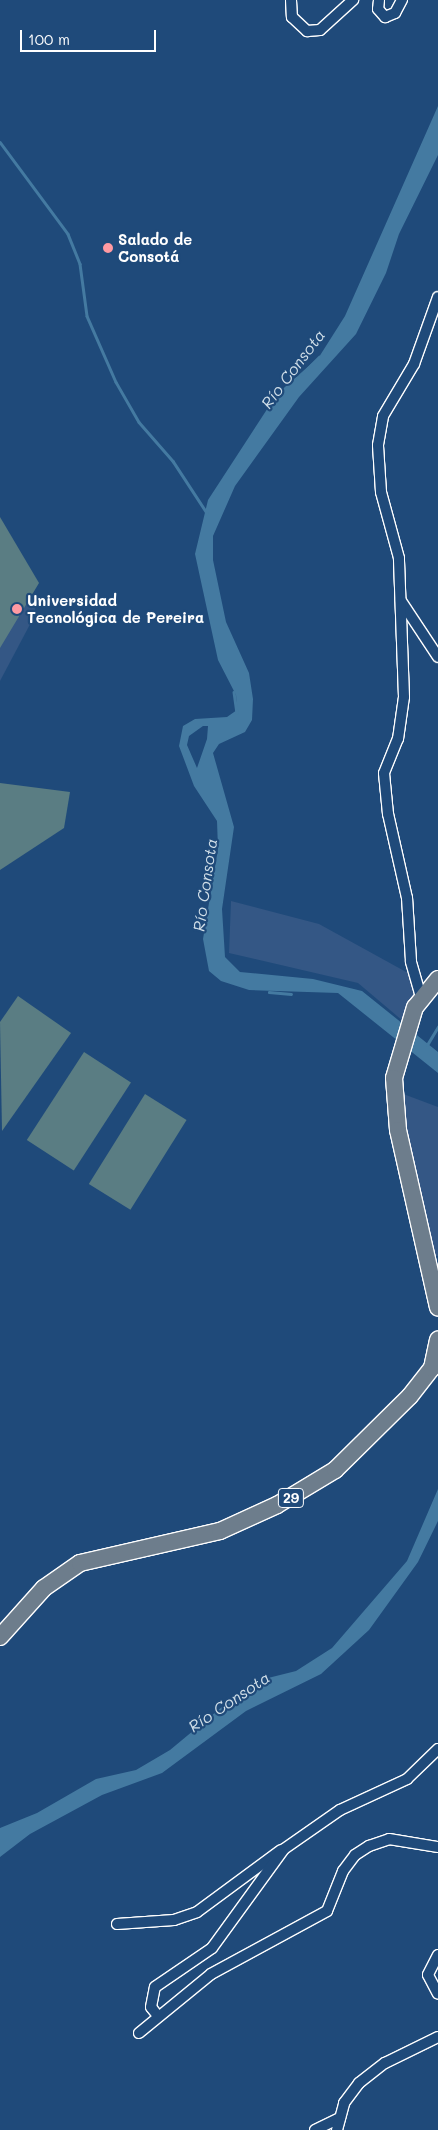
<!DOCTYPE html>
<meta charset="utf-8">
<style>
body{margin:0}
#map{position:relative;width:438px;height:2130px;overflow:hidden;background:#1f4a7a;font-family:Mali,sans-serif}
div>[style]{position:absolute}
.built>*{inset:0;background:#345785}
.green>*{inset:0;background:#5a7d83;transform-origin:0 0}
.water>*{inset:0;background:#447aa1}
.stream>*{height:2.5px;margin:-1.25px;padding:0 1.25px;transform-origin:1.25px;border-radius:1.25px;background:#447aa1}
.roads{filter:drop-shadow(1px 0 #fff) drop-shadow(-1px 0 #fff) drop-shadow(0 1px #fff) drop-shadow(0 -1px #fff)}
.minor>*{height:10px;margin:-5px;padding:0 5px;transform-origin:5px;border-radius:5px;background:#1f4a7a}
.primary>*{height:16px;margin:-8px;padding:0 8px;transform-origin:8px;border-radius:8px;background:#6d7d8c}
.dots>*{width:14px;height:14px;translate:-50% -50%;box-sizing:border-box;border:2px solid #1f4a7a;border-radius:50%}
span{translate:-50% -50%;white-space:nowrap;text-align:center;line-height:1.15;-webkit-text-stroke:4.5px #1f4a7a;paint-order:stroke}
.shield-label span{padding:1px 4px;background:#1f4a7a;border:1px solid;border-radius:4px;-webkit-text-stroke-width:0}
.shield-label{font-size:14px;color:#fff;font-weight:700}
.poi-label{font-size:15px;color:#fff;font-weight:700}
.left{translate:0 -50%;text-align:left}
.water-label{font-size:16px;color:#d0dee8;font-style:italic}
.scale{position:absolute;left:20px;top:30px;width:136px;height:22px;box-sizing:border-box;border:2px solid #fff;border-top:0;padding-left:6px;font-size:15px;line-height:18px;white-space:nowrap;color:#fff;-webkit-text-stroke:4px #1f4a7a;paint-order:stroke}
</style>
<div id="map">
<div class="built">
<i style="clip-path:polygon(0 534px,30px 588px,36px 613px,0 681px)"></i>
<i style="clip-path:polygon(231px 901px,319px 924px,408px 973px,417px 997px,403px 1021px,358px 983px,229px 953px)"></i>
<i style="clip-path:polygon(398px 1092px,438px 1107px,438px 1256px,433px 1256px)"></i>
</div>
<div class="green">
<i style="clip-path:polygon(0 517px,39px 583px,0 648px)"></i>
<i style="clip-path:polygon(0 783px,70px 792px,64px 828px,0 870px)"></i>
<i style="clip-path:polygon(18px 996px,71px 1033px,2px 1131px,0 1022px)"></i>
<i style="left:84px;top:1052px;width:56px;height:105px;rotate:33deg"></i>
<i style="left:145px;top:1094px;width:49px;height:106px;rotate:32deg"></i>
</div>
<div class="water">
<i style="clip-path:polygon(evenodd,438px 106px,438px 155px,399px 234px,386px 273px,356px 334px,299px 397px,235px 486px,213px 536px,213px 560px,226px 622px,249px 673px,253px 699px,252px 720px,245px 732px,219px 744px,213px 753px,234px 827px,222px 909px,225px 957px,240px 972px,313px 979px,362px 991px,438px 1052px,438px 1073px,338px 993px,249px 990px,221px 981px,209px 971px,203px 939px,218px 849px,217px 821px,194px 786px,179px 746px,183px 726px,195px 719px,227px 717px,237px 710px,236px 695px,218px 660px,195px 554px,208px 500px,277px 394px,319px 357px,345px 316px,438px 106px,203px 726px,208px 726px,207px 739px,197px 768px,187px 745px,189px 736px,203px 726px)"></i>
<i style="clip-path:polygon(438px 1489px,438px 1521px,418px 1562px,369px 1630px,321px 1674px,246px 1711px,162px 1773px,102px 1795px,30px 1834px,0 1857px,0 1828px,37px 1813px,96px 1779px,136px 1770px,170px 1750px,252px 1682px,296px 1671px,332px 1648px,407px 1561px)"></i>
</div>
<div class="stream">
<i style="left:0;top:142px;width:114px;rotate:53.5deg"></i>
<i style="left:68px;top:234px;width:32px;rotate:68deg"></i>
<i style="left:80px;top:264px;width:52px;rotate:82.3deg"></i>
<i style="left:87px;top:316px;width:72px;rotate:66.3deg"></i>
<i style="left:116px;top:382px;width:46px;rotate:60.1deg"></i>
<i style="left:139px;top:422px;width:52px;rotate:48.9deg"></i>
<i style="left:173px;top:461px;width:62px;rotate:56.8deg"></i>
<i style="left:302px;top:374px;width:24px;rotate:-45deg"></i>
<i style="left:234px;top:692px;width:21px;rotate:82deg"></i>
<i style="left:269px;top:992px;width:22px;rotate:5deg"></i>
<i style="left:427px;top:1045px;width:21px;rotate:-59deg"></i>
</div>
<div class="roads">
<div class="minor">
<i style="left:291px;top:0;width:17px;rotate:87deg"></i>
<i style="left:292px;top:17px;width:21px;rotate:43deg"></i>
<i style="left:307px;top:31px;width:13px;rotate:-4deg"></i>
<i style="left:320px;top:30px;width:45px;rotate:-42.3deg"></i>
<i style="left:379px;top:0;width:9px;rotate:96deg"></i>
<i style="left:378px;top:9px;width:11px;rotate:49deg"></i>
<i style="left:385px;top:17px;width:11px;rotate:-22deg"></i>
<i style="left:395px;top:13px;width:15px;rotate:-62deg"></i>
<i style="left:401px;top:601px;width:67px;rotate:56.5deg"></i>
<i style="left:421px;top:997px;width:37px;rotate:-106deg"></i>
<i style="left:411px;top:961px;width:63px;rotate:-93.6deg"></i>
<i style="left:407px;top:898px;width:86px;rotate:-102.7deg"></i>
<i style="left:388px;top:814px;width:41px;rotate:-95.6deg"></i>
<i style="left:384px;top:773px;width:37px;rotate:-68deg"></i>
<i style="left:398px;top:739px;width:42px;rotate:-81.9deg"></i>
<i style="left:404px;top:697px;width:139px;rotate:-92.1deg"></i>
<i style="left:399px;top:558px;width:68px;rotate:-105.3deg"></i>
<i style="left:381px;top:492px;width:47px;rotate:-93.7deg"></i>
<i style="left:378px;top:445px;width:29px;rotate:-80deg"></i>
<i style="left:383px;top:416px;width:61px;rotate:-59.2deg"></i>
<i style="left:414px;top:364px;width:71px;rotate:-70.3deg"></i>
<i style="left:117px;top:1924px;width:57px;rotate:-4deg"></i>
<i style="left:174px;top:1920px;width:24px;rotate:-19deg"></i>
<i style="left:197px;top:1912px;width:104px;rotate:-36.4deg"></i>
<i style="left:438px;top:1955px;width:22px;rotate:117deg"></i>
<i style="left:428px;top:1975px;width:21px;rotate:62deg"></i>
<i style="left:158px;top:2016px;width:11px;rotate:-128deg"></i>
<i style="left:151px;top:2007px;width:20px;rotate:-79deg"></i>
<i style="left:155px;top:1987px;width:69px;rotate:-34.4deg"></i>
<i style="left:212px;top:1948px;width:122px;rotate:-54deg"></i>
<i style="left:284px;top:1849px;width:68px;rotate:-34.9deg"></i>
<i style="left:340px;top:1810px;width:74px;rotate:-24.8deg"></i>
<i style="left:407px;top:1779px;width:43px;rotate:-44.1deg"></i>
<i style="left:139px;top:2033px;width:93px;rotate:-39.3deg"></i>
<i style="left:211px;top:1974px;width:132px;rotate:-28.5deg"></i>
<i style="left:327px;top:1911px;width:43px;rotate:-68.2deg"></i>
<i style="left:343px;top:1871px;width:20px;rotate:-53deg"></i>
<i style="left:355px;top:1855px;width:17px;rotate:-33deg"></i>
<i style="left:369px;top:1846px;width:21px;rotate:-19deg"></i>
<i style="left:389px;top:1839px;width:50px;rotate:9.3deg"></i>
<i style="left:315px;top:2130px;width:28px;rotate:-26deg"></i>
<i style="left:337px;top:2130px;width:28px;rotate:-75deg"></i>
<i style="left:344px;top:2103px;width:25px;rotate:-53deg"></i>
<i style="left:359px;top:2083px;width:33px;rotate:-38deg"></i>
<i style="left:385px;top:2063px;width:59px;rotate:-26.1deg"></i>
</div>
<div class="primary">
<i style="left:438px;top:979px;width:36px;rotate:129deg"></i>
<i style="left:415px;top:1007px;width:74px;rotate:106.5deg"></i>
<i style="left:394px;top:1078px;width:52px;rotate:85.6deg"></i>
<i style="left:398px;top:1130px;width:182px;rotate:77.3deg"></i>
<i style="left:0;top:1637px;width:66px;rotate:-48.1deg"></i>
<i style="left:44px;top:1588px;width:44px;rotate:-34.8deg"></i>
<i style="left:80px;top:1563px;width:144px;rotate:-12.9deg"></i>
<i style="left:220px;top:1531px;width:63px;rotate:-24.5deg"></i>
<i style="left:277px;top:1505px;width:68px;rotate:-31.1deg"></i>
<i style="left:335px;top:1470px;width:105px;rotate:-44.6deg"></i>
<i style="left:410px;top:1396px;width:36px;rotate:-52deg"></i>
<i style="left:432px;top:1368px;width:29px;rotate:-78deg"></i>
</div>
</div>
<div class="dots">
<i style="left:108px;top:248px;background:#ff9aa2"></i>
<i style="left:17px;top:609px;background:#ff9aa2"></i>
</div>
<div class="shield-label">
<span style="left:291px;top:1498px">29</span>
</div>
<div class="poi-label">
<span class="left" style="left:118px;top:248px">Salado de<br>Consotá</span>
<span class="left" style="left:27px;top:609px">Universidad<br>Tecnológica de Pereira</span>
</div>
<div class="water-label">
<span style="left:293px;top:369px;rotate:-53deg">Río Consota</span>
<span style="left:205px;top:885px;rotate:-82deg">Río Consota</span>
<span style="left:229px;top:1702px;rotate:-34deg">Río Consota</span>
</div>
<div class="scale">100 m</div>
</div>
